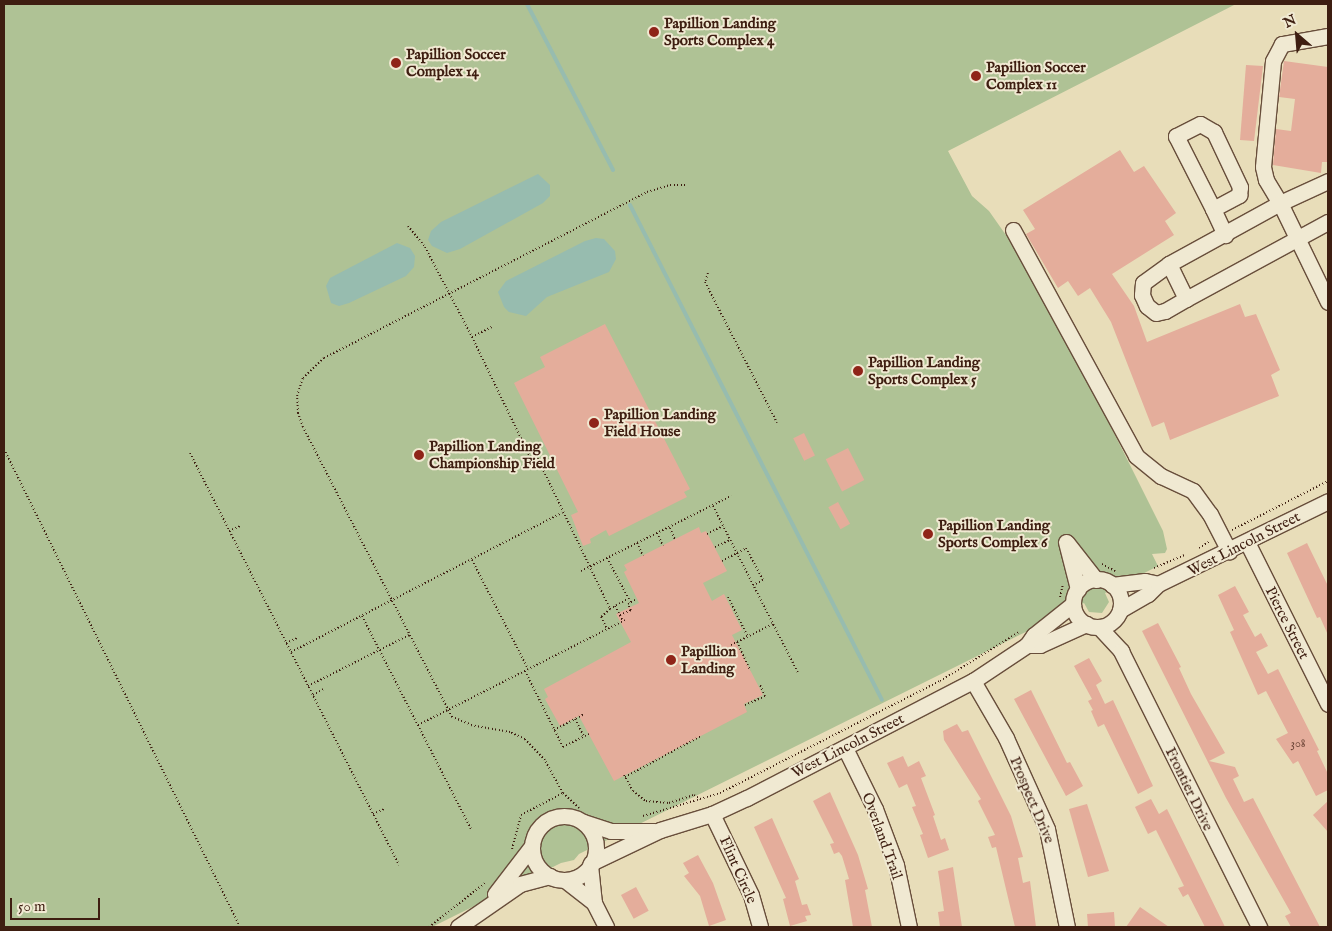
<!DOCTYPE html>
<style>
body{margin:0}
#map{position:relative;width:1332px;height:931px;overflow:hidden;background:#e8ddb9;font-family:"IM FELL English",serif}
div>[style]{position:absolute}
.green>*{inset:0;background:#afc295}
.water>*{inset:0;background:#97bcaf}
.stream>*{height:4px;margin:-2px;padding:0 2px;transform-origin:2px;border-radius:2px;background:#97bcaf}
.building>*{inset:0;background:#e4ad9b;transform-origin:0 0}
.path>*{height:2px;margin-top:-1px;transform-origin:0;background:repeating-linear-gradient(90deg,#3e1e11 0 1px,transparent 0 3.5px)}
.roads{filter:drop-shadow(1px 0 #684e3b) drop-shadow(-1px 0 #684e3b) drop-shadow(0 1px #684e3b) drop-shadow(0 -1px #684e3b)}
.minor>*{height:15px;margin:-7.5px;padding:0 7.5px;transform-origin:7.5px;border-radius:7.5px;background:#f0e9d2}
.minor>.ring{margin:-7.5px;padding:0;box-sizing:content-box;background:none;border:15px solid #f0e9d2;border-radius:50%}
.dots>*{width:14px;height:14px;translate:-50% -50%;box-sizing:border-box;border:2px solid #f0e9d2;border-radius:50%}
span{translate:-50% -50%;white-space:nowrap;text-align:center;line-height:1.15;-webkit-text-stroke:4px #f0e9d2;paint-order:stroke}
.number-label{font-size:12px;color:#684234}
.number-label span{-webkit-text-stroke-width:0}
.poi-label{font-size:15px;color:#3e1e11;font-weight:700}
.left{translate:0 -50%;text-align:left}
.street-label{font-size:15px;color:#3e1e11}
.frame{position:absolute;inset:0;border:5px solid #3e1e11;pointer-events:none}
.north{position:absolute;left:1272px;top:10px;width:50px;height:50px;-webkit-text-stroke:4px #f0e9d2;paint-order:stroke;rotate:333deg;font-size:14px;font-weight:700;line-height:20px;text-align:center;color:#3e1e11}
.north::after{content:'';display:block;margin:auto;width:18px;height:22px;background:#3e1e11;clip-path:polygon(50% 0,100% 100%,50% 72%,0 100%)}
.scale{position:absolute;left:10px;top:898px;width:90px;height:22px;box-sizing:border-box;border:2px solid #3e1e11;border-top:0;padding-left:6px;font-size:15px;line-height:18px;white-space:nowrap;color:#3e1e11;-webkit-text-stroke:4px #f0e9d2;paint-order:stroke}
</style>
<div id="map">
<div class="green">
<i style="clip-path:polygon(4px 4px,1236px 4px,948px 151px,972px 196px,989px 211px,1008px 238px,1089px 383px,1163px 531px,1167px 549px,1165px 553px,1152px 554px,1158px 566px,1105px 593px,1109px 602px,1102px 613px,1089px 612px,1084px 603px,579px 854px,574px 860px,561px 863px,432px 927px,4px 927px)"></i>
</div>
<div class="water">
<i style="clip-path:polygon(538px 174px,550px 185px,550px 196px,543px 203px,460px 249px,447px 253px,432px 246px,428px 240px,431px 231px,441px 222px)"></i>
<i style="clip-path:polygon(596px 238px,604px 239px,615px 251px,616px 259px,609px 272px,547px 297px,526px 316px,509px 312px,504px 307px,498px 292px,506px 281px,585px 241px)"></i>
<i style="clip-path:polygon(397px 243px,410px 248px,415px 256px,414px 267px,406px 276px,349px 303px,339px 306px,331px 303px,326px 286px,330px 278px)"></i>
</div>
<div class="stream">
<i style="left:527px;top:4px;width:187px;rotate:62.6deg"></i>
<i style="left:630px;top:205px;width:555px;rotate:63.02deg"></i>
</div>
<div class="building">
<i style="clip-path:polygon(1284px 61px,1328px 67px,1328px 162px,1322px 162px,1321px 173px,1273px 165px,1276px 129px,1291px 131px,1295px 99px,1279px 97px)"></i>
<i style="clip-path:polygon(1246px 65px,1263px 66px,1254px 141px,1240px 140px)"></i>
<i style="clip-path:polygon(1120px 150px,1134px 172px,1144px 166px,1176px 213px,1165px 221px,1174px 235px,1112px 274px,1134px 306px,1147px 342px,1240px 304px,1245px 317px,1256px 314px,1280px 370px,1271px 375px,1279px 396px,1170px 440px,1164px 422px,1152px 427px,1111px 322px,1090px 288px,1078px 296px,1068px 281px,1058px 288px,1026px 234px,1035px 229px,1023px 210px)"></i>
<i style="clip-path:polygon(605px 324px,690px 489px,684px 492px,687px 497px,609px 536px,606px 530px,590px 539px,591px 543px,583px 546px,571px 515px,578px 512px,514px 383px,545px 367px,540px 357px)"></i>
<i style="left:804px;top:433px;width:25px;height:12px;rotate:64deg"></i>
<i style="left:848px;top:448px;width:36px;height:25px;rotate:63deg"></i>
<i style="left:838px;top:502px;width:25px;height:11px;rotate:61deg"></i>
<i style="clip-path:polygon(699px 527px,701px 533px,706px 531px,727px 571px,703px 583px,712px 601px,724px 594px,742px 630px,732px 635px,763px 695px,744px 704px,747px 712px,614px 781px,579px 716px,560px 726px,545px 699px,548px 697px,544px 689px,631px 642px,616px 614px,639px 603px,624px 572px,627px 570px,624px 565px)"></i>
<i style="clip-path:polygon(1307px 543px,1328px 586px,1328px 635px,1320px 617px,1317px 618px,1287px 553px)"></i>
<i style="clip-path:polygon(1235px 586px,1249px 612px,1243px 615px,1255px 637px,1261px 633px,1268px 646px,1256px 652px,1268px 674px,1278px 669px,1319px 750px,1317px 751px,1328px 774px,1328px 790px,1316px 796px,1298px 761px,1293px 764px,1276px 739px,1288px 733px,1266px 691px,1258px 695px,1230px 632px,1234px 630px,1218px 595px)"></i>
<i style="clip-path:polygon(1158px 623px,1181px 667px,1179px 668px,1191px 694px,1225px 753px,1209px 761px,1235px 767px,1239px 776px,1233px 779px,1244px 802px,1253px 798px,1320px 927px,1291px 927px,1285px 916px,1291px 913px,1226px 798px,1142px 631px)"></i>
<i style="clip-path:polygon(1089px 658px,1102px 681px,1096px 685px,1105px 704px,1113px 700px,1153px 786px,1138px 794px,1104px 724px,1098px 727px,1091px 711px,1093px 710px,1088px 701px,1092px 699px,1074px 666px)"></i>
<i style="clip-path:polygon(1031px 690px,1067px 763px,1070px 762px,1083px 786px,1066px 796px,1014px 699px)"></i>
<i style="clip-path:polygon(957px 724px,962px 732px,968px 730px,1011px 816px,1023px 857px,1018px 858px,1023px 883px,1030px 881px,1036px 927px,1015px 927px,996px 847px,992px 848px,988px 837px,995px 835px,978px 801px,981px 799px,944px 740px,943px 731px)"></i>
<i style="clip-path:polygon(903px 756px,908px 767px,919px 761px,926px 776px,921px 778px,935px 815px,933px 816px,941px 840px,945px 838px,949px 850px,928px 858px,920px 835px,923px 834px,912px 807px,916px 806px,907px 784px,899px 788px,887px 763px)"></i>
<i style="clip-path:polygon(830px 792px,858px 855px,868px 889px,865px 890px,872px 927px,853px 927px,845px 880px,849px 879px,842px 856px,839px 852px,834px 854px,830px 844px,834px 843px,813px 801px)"></i>
<i style="clip-path:polygon(1151px 799px,1159px 814px,1167px 809px,1225px 927px,1205px 927px,1188px 894px,1183px 897px,1178px 888px,1184px 886px,1156px 830px,1148px 834px,1135px 807px)"></i>
<i style="clip-path:polygon(1328px 801px,1328px 832px,1313px 815px)"></i>
<i style="clip-path:polygon(1087px 804px,1109px 871px,1088px 877px,1069px 809px)"></i>
<i style="clip-path:polygon(772px 818px,799px 879px,795px 881px,802px 905px,807px 904px,811px 915px,805px 916px,807px 921px,790px 926px,783px 899px,786px 898px,754px 827px)"></i>
<i style="clip-path:polygon(698px 855px,713px 883px,726px 920px,709px 926px,700px 896px,684px 876px,689px 873px,683px 863px)"></i>
<i style="clip-path:polygon(953px 867px,962px 927px,940px 927px,938px 912px,944px 911px,938px 871px)"></i>
<i style="left:636px;top:887px;width:27px;height:17px;rotate:62deg"></i>
<i style="clip-path:polygon(1140px 907px,1169px 927px,1126px 927px)"></i>
<i style="left:1114px;top:912px;width:15px;height:27px;rotate:86deg"></i>
</div>
<div class="path">
<i style="left:408px;top:226px;width:27px;rotate:51deg"></i>
<i style="left:425px;top:247px;width:102px;rotate:62.4deg"></i>
<i style="left:472px;top:337px;width:22px;rotate:-27deg"></i>
<i style="left:708px;top:273px;width:9px;rotate:108deg"></i>
<i style="left:705px;top:282px;width:158px;rotate:62.9deg"></i>
<i style="left:472px;top:337px;width:133px;rotate:64.2deg"></i>
<i style="left:530px;top:457px;width:6px;rotate:-18deg"></i>
<i style="left:536px;top:455px;width:171px;rotate:64.3deg"></i>
<i style="left:610px;top:609px;width:12px;rotate:138deg"></i>
<i style="left:601px;top:617px;width:13px;rotate:63deg"></i>
<i style="left:4px;top:449px;width:533px;rotate:63.72deg"></i>
<i style="left:190px;top:453px;width:462px;rotate:63.1deg"></i>
<i style="left:713px;top:506px;width:187px;rotate:63deg"></i>
<i style="left:670px;top:528px;width:13px;rotate:67deg"></i>
<i style="left:1232px;top:530px;width:108px;rotate:-27deg"></i>
<i style="left:229px;top:531px;width:12px;rotate:-24deg"></i>
<i style="left:657px;top:533px;width:14px;rotate:65deg"></i>
<i style="left:707px;top:534px;width:18px;rotate:-27deg"></i>
<i style="left:637px;top:543px;width:14px;rotate:65deg"></i>
<i style="left:715px;top:547px;width:17px;rotate:-25deg"></i>
<i style="left:1199px;top:548px;width:13px;rotate:-32deg"></i>
<i style="left:607px;top:558px;width:51px;rotate:61.9deg"></i>
<i style="left:472px;top:560px;width:123px;rotate:62.8deg"></i>
<i style="left:722px;top:561px;width:27px;rotate:-28deg"></i>
<i style="left:746px;top:548px;width:36px;rotate:62deg"></i>
<i style="left:763px;top:580px;width:11px;rotate:153deg"></i>
<i style="left:1102px;top:564px;width:15px;rotate:28deg"></i>
<i style="left:1154px;top:568px;width:33px;rotate:-23deg"></i>
<i style="left:581px;top:571px;width:168px;rotate:-26.6deg"></i>
<i style="left:728px;top:597px;width:45px;rotate:63.4deg"></i>
<i style="left:1060px;top:597px;width:13px;rotate:-77deg"></i>
<i style="left:615px;top:606px;width:17px;rotate:62deg"></i>
<i style="left:610px;top:609px;width:20px;rotate:-30deg"></i>
<i style="left:620px;top:615px;width:12px;rotate:-24deg"></i>
<i style="left:631px;top:610px;width:7px;rotate:-117deg"></i>
<i style="left:628px;top:604px;width:10px;rotate:-29deg"></i>
<i style="left:362px;top:616px;width:239px;rotate:62.9deg"></i>
<i style="left:737px;top:642px;width:31px;rotate:65deg"></i>
<i style="left:286px;top:643px;width:12px;rotate:-24deg"></i>
<i style="left:731px;top:645px;width:47px;rotate:-26.6deg"></i>
<i style="left:291px;top:652px;width:305px;rotate:-27.2deg"></i>
<i style="left:525px;top:671px;width:85px;rotate:63.4deg"></i>
<i style="left:563px;top:747px;width:29px;rotate:-27deg"></i>
<i style="left:308px;top:686px;width:113px;rotate:-26.8deg"></i>
<i style="left:313px;top:695px;width:13px;rotate:-29deg"></i>
<i style="left:745px;top:705px;width:22px;rotate:-24deg"></i>
<i style="left:765px;top:696px;width:12px;rotate:-114deg"></i>
<i style="left:575px;top:719px;width:20px;rotate:63deg"></i>
<i style="left:418px;top:725px;width:232px;rotate:-26.9deg"></i>
<i style="left:554px;top:730px;width:34px;rotate:-28deg"></i>
<i style="left:624px;top:775px;width:18px;rotate:61deg"></i>
<i style="left:633px;top:791px;width:16px;rotate:38deg"></i>
<i style="left:646px;top:801px;width:23px;rotate:5deg"></i>
<i style="left:669px;top:803px;width:26px;rotate:-18deg"></i>
<i style="left:694px;top:795px;width:7px;rotate:34deg"></i>
<i style="left:625px;top:777px;width:86px;rotate:-28.3deg"></i>
<i style="left:563px;top:793px;width:38px;rotate:-119deg"></i>
<i style="left:545px;top:760px;width:29px;rotate:-134deg"></i>
<i style="left:525px;top:739px;width:17px;rotate:-155deg"></i>
<i style="left:510px;top:732px;width:39px;rotate:-170deg"></i>
<i style="left:472px;top:725px;width:22px;rotate:-158deg"></i>
<i style="left:452px;top:717px;width:326px;rotate:-117.2deg"></i>
<i style="left:303px;top:427px;width:15px;rotate:-110deg"></i>
<i style="left:298px;top:413px;width:17px;rotate:-93deg"></i>
<i style="left:297px;top:396px;width:19px;rotate:-72deg"></i>
<i style="left:303px;top:378px;width:29px;rotate:-44deg"></i>
<i style="left:324px;top:358px;width:363px;rotate:-27.2deg"></i>
<i style="left:647px;top:192px;width:24px;rotate:-17deg"></i>
<i style="left:670px;top:185px;width:16px"></i>
<i style="left:373px;top:814px;width:12px;rotate:-24deg"></i>
<i style="left:643px;top:816px;width:80px;rotate:-16.6deg"></i>
<i style="left:720px;top:793px;width:247px;rotate:-27deg"></i>
<i style="left:940px;top:681px;width:93px;rotate:-31.8deg"></i>
<i style="left:512px;top:849px;width:35px;rotate:-75deg"></i>
<i style="left:521px;top:815px;width:47px;rotate:-27.6deg"></i>
<i style="left:563px;top:793px;width:22px;rotate:43deg"></i>
<i style="left:429px;top:927px;width:71px;rotate:-38.2deg"></i>
</div>
<div class="roads">
<div class="minor">
<i style="left:1328px;top:36px;width:47px;rotate:170.1deg"></i>
<i style="left:1282px;top:44px;width:19px;rotate:118deg"></i>
<i style="left:1273px;top:61px;width:106px;rotate:95.4deg"></i>
<i style="left:1263px;top:167px;width:13px;rotate:77deg"></i>
<i style="left:1266px;top:180px;width:27px;rotate:59deg"></i>
<i style="left:1280px;top:203px;width:127px;rotate:151.2deg"></i>
<i style="left:1169px;top:264px;width:39px;rotate:64deg"></i>
<i style="left:1186px;top:299px;width:162px;rotate:-28.5deg"></i>
<i style="left:1328px;top:181px;width:53px;rotate:155.4deg"></i>
<i style="left:1280px;top:203px;width:110px;rotate:64.1deg"></i>
<i style="left:1213px;top:209px;width:30px;rotate:-28deg"></i>
<i style="left:1239px;top:195px;width:8px;rotate:-83deg"></i>
<i style="left:1240px;top:187px;width:61px;rotate:-115.3deg"></i>
<i style="left:1214px;top:132px;width:16px;rotate:-150deg"></i>
<i style="left:1200px;top:124px;width:27px;rotate:153deg"></i>
<i style="left:1176px;top:136px;width:82px;rotate:63.1deg"></i>
<i style="left:1213px;top:209px;width:29px;rotate:65deg"></i>
<i style="left:1013px;top:230px;width:257px;rotate:61.4deg"></i>
<i style="left:1136px;top:456px;width:32px;rotate:39deg"></i>
<i style="left:1161px;top:476px;width:35px;rotate:25deg"></i>
<i style="left:1193px;top:491px;width:29px;rotate:54deg"></i>
<i style="left:1210px;top:514px;width:42px;rotate:62.8deg"></i>
<i style="left:1169px;top:264px;width:32px;rotate:144deg"></i>
<i style="left:1143px;top:283px;width:12px;rotate:95deg"></i>
<i style="left:1142px;top:295px;width:12px;rotate:66deg"></i>
<i style="left:1147px;top:306px;width:11px;rotate:38deg"></i>
<i style="left:1156px;top:313px;width:9px;rotate:-13deg"></i>
<i style="left:1165px;top:311px;width:24px;rotate:-30deg"></i>
<i style="left:1066px;top:542px;width:49px;rotate:75.7deg"></i>
<i style="left:1247px;top:542px;width:181px;rotate:63.4deg"></i>
<i style="left:1067px;top:543px;width:47px;rotate:51.9deg"></i>
<i class="ring" style="left:1073px;top:579px;width:33px;height:33px"></i>
<i style="left:1112px;top:585px;width:33px;rotate:-7deg"></i>
<i style="left:1145px;top:581px;width:13px;rotate:13deg"></i>
<i style="left:1120px;top:610px;width:32px;rotate:-30deg"></i>
<i style="left:1148px;top:594px;width:14px;rotate:-45deg"></i>
<i style="left:1158px;top:584px;width:189px;rotate:-26deg"></i>
<i style="left:1099px;top:627px;width:33px;rotate:47deg"></i>
<i style="left:1121px;top:651px;width:309px;rotate:63.4deg"></i>
<i style="left:1027px;top:645px;width:13px"></i>
<i style="left:1040px;top:645px;width:51px;rotate:-24.5deg"></i>
<i style="left:973px;top:681px;width:66px;rotate:59.9deg"></i>
<i style="left:1006px;top:738px;width:100px;rotate:65.7deg"></i>
<i style="left:1047px;top:829px;width:100px;rotate:78.5deg"></i>
<i style="left:845px;top:748px;width:68px;rotate:63.8deg"></i>
<i style="left:875px;top:809px;width:60px;rotate:69.4deg"></i>
<i style="left:896px;top:865px;width:63px;rotate:78.2deg"></i>
<i style="left:712px;top:814px;width:90px;rotate:64.3deg"></i>
<i style="left:751px;top:895px;width:33px;rotate:74deg"></i>
<i class="ring" style="left:532px;top:816px;width:49px;height:49px"></i>
<i style="left:583px;top:822px;width:29px;rotate:18deg"></i>
<i style="left:611px;top:831px;width:43px"></i>
<i style="left:591px;top:863px;width:76px;rotate:-25.6deg"></i>
<i style="left:660px;top:830px;width:54px;rotate:-17.1deg"></i>
<i style="left:712px;top:814px;width:38px;rotate:-25deg"></i>
<i style="left:747px;top:798px;width:254px;rotate:-27.4deg"></i>
<i style="left:973px;top:681px;width:65px;rotate:-33.7deg"></i>
<i style="left:1027px;top:645px;width:12px;rotate:-55deg"></i>
<i style="left:1034px;top:635px;width:50px;rotate:-38.5deg"></i>
<i style="left:590px;top:865px;width:38px;rotate:84deg"></i>
<i style="left:594px;top:903px;width:27px;rotate:63deg"></i>
<i style="left:565px;top:880px;width:37px;rotate:38deg"></i>
<i style="left:495px;top:894px;width:61px;rotate:-52.4deg"></i>
<i style="left:458px;top:927px;width:75px;rotate:-34.7deg"></i>
<i style="left:520px;top:884px;width:31px;rotate:-15deg"></i>
</div>
</div>
<div class="dots">
<i style="left:654px;top:32px;background:#8f2418"></i>
<i style="left:396px;top:63px;background:#8f2418"></i>
<i style="left:976px;top:76px;background:#8f2418"></i>
<i style="left:858px;top:371px;background:#8f2418"></i>
<i style="left:594px;top:423px;background:#8f2418"></i>
<i style="left:419px;top:455px;background:#8f2418"></i>
<i style="left:928px;top:534px;background:#8f2418"></i>
<i style="left:671px;top:660px;background:#8f2418"></i>
</div>
<div class="number-label">
<span style="left:1298px;top:744px">308</span>
</div>
<div class="poi-label">
<span class="left" style="left:664px;top:32px">Papillion Landing<br>Sports Complex 4</span>
<span class="left" style="left:406px;top:63px">Papillion Soccer<br>Complex 14</span>
<span class="left" style="left:986px;top:76px">Papillion Soccer<br>Complex 11</span>
<span class="left" style="left:868px;top:371px">Papillion Landing<br>Sports Complex 5</span>
<span class="left" style="left:604px;top:423px">Papillion Landing<br>Field House</span>
<span class="left" style="left:429px;top:455px">Papillion Landing<br>Championship Field</span>
<span class="left" style="left:938px;top:534px">Papillion Landing<br>Sports Complex 6</span>
<span class="left" style="left:681px;top:660px">Papillion<br>Landing</span>
</div>
<div class="street-label">
<span style="left:1244px;top:544px;rotate:-27deg">West Lincoln Street</span>
<span style="left:1287px;top:623px;rotate:63deg">Pierce Street</span>
<span style="left:848px;top:746px;rotate:-27deg">West Lincoln Street</span>
<span style="left:1189px;top:789px;rotate:64deg">Frontier Drive</span>
<span style="left:1032px;top:800px;rotate:67deg">Prospect Drive</span>
<span style="left:882px;top:836px;rotate:70deg">Overland Trail</span>
<span style="left:738px;top:870px;rotate:66deg">Flint Circle</span>
</div>
<div class="frame"></div>
<div class="north">N</div>
<div class="scale">50 m</div>
</div>
